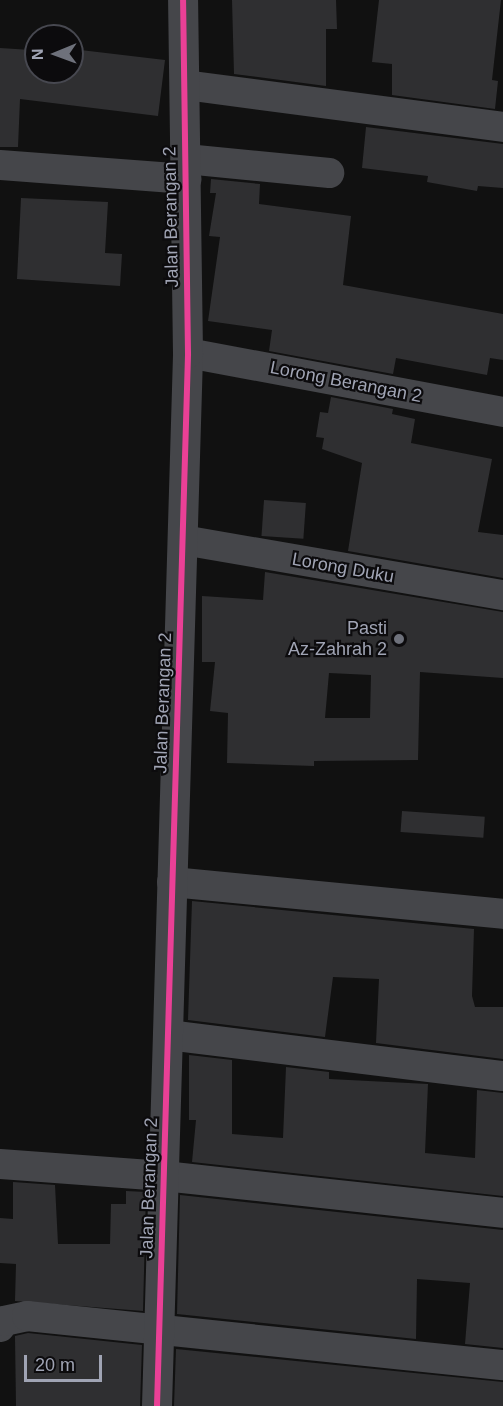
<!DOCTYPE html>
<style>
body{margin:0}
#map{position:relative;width:503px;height:1406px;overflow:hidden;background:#111;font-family:Helvetica,sans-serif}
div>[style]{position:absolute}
.building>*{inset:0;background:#2f2f31;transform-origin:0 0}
.minor>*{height:30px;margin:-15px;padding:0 15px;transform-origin:15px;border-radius:15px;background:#45464a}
.cycleway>*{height:6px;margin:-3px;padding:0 3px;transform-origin:3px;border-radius:3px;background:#ea4096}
.dots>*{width:16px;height:16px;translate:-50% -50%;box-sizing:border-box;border:3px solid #0c0b0d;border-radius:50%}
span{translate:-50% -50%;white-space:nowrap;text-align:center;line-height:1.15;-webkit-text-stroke:4.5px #0c0b0d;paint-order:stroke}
.street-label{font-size:18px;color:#a0a4b4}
.poi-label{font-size:18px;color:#a0a4b4}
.right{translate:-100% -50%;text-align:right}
.north{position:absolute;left:24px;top:24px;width:60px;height:60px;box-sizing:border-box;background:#0c0b0d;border:2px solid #474850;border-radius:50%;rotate:269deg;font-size:16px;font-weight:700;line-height:24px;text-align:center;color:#a0a4b4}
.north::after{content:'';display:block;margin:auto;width:21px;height:27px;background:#6e717b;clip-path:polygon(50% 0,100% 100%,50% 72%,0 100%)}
.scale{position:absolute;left:24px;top:1355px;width:78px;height:27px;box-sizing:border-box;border:3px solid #a0a4b4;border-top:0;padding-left:8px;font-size:18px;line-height:21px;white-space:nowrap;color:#a0a4b4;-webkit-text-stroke:4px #0c0b0d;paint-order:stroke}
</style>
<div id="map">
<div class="building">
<i style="clip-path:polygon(232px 0,336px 0,337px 29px,326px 29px,326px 86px,234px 74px)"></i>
<i style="clip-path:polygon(379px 0,501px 0,492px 80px,498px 81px,495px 109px,392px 95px,392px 64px,372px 62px)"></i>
<i style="clip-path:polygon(31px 44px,36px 44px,36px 72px,72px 72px,72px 49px,165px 60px,158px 116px,20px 99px,18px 147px,0 147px,0 48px,31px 50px)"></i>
<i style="clip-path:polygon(366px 127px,503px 144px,503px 188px,478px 186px,477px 191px,427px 182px,428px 176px,362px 168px)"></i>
<i style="clip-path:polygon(211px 179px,260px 184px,259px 204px,351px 216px,343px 285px,503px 314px,503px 360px,490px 358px,487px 375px,396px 358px,393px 374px,269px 351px,272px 330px,208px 321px,220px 237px,209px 236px,216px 193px,210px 193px)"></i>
<i style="clip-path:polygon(21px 198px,108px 202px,105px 253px,122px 254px,120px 286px,17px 279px)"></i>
<i style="clip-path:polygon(331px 397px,393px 409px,392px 414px,415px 419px,411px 443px,492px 459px,478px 532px,503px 535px,503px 578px,348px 551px,362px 463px,322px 449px,324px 438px,316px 437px,320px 412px,328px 413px)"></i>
<i style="left:264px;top:500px;width:42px;height:36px;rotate:4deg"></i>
<i style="clip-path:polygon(evenodd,265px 572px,503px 612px,503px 678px,420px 672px,418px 760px,314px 761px,314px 766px,227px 763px,228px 713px,210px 711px,215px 662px,202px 662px,202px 596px,263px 600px,265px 572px,329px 673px,371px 675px,370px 718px,325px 718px,329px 673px)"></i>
<i style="left:402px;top:811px;width:83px;height:21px;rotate:4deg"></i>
<i style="clip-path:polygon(192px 901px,474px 929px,472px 996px,475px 1007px,503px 1007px,503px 1059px,376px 1043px,379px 979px,333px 977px,325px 1037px,188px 1020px)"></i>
<i style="clip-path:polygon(189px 1055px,232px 1060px,232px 1134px,283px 1138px,286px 1067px,329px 1072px,329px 1079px,428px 1084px,425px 1153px,475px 1158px,477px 1090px,503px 1093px,503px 1196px,192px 1162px,196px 1120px,189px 1120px)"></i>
<i style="clip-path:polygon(13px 1182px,55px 1185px,58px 1244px,110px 1244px,111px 1204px,126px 1204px,126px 1191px,146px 1192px,143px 1311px,15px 1301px,16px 1264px,0 1263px,0 1218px,13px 1219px)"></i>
<i style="clip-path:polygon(180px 1195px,503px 1230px,503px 1348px,465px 1344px,470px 1283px,417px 1279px,416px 1339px,177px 1314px)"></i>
<i style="clip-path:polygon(28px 1333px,142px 1345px,140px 1406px,16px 1406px,15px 1336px)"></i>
<i style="clip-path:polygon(176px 1349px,503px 1382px,503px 1406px,174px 1406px)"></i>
</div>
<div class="minor">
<i style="left:185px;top:85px;width:321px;rotate:7.5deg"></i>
<i style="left:186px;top:159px;width:144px;rotate:5.6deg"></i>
<i style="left:0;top:165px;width:187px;rotate:4.3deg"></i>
<i style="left:188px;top:353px;width:320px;rotate:10.6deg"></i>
<i style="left:183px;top:540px;width:325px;rotate:9.8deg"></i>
<i style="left:172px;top:882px;width:333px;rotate:5.5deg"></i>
<i style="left:168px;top:1035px;width:337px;rotate:7deg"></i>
<i style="left:0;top:1164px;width:164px;rotate:4.2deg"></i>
<i style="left:164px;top:1176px;width:341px;rotate:6.2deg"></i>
<i style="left:0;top:1327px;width:7px;rotate:-56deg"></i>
<i style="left:4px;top:1321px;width:24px;rotate:-12deg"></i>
<i style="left:27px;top:1316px;width:479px;rotate:5.9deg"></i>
<i style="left:157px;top:1406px;width:1053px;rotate:-88.31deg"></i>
<i style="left:188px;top:353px;width:353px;rotate:-90.8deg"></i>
</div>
<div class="cycleway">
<i style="left:157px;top:1406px;width:1053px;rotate:-88.31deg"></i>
<i style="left:188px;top:353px;width:353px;rotate:-90.8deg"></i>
</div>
<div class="dots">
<i style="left:399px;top:639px;background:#6e717b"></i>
</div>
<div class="street-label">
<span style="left:171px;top:217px;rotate:-91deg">Jalan Berangan 2</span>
<span style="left:346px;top:382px;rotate:11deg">Lorong Berangan 2</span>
<span style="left:343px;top:568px;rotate:10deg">Lorong Duku</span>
<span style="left:163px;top:703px;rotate:-88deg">Jalan Berangan 2</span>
<span style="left:149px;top:1188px;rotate:-88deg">Jalan Berangan 2</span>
</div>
<div class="poi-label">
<span class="right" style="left:387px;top:639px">Pasti<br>Az-Zahrah 2</span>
</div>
<div class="north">N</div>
<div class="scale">20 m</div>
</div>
